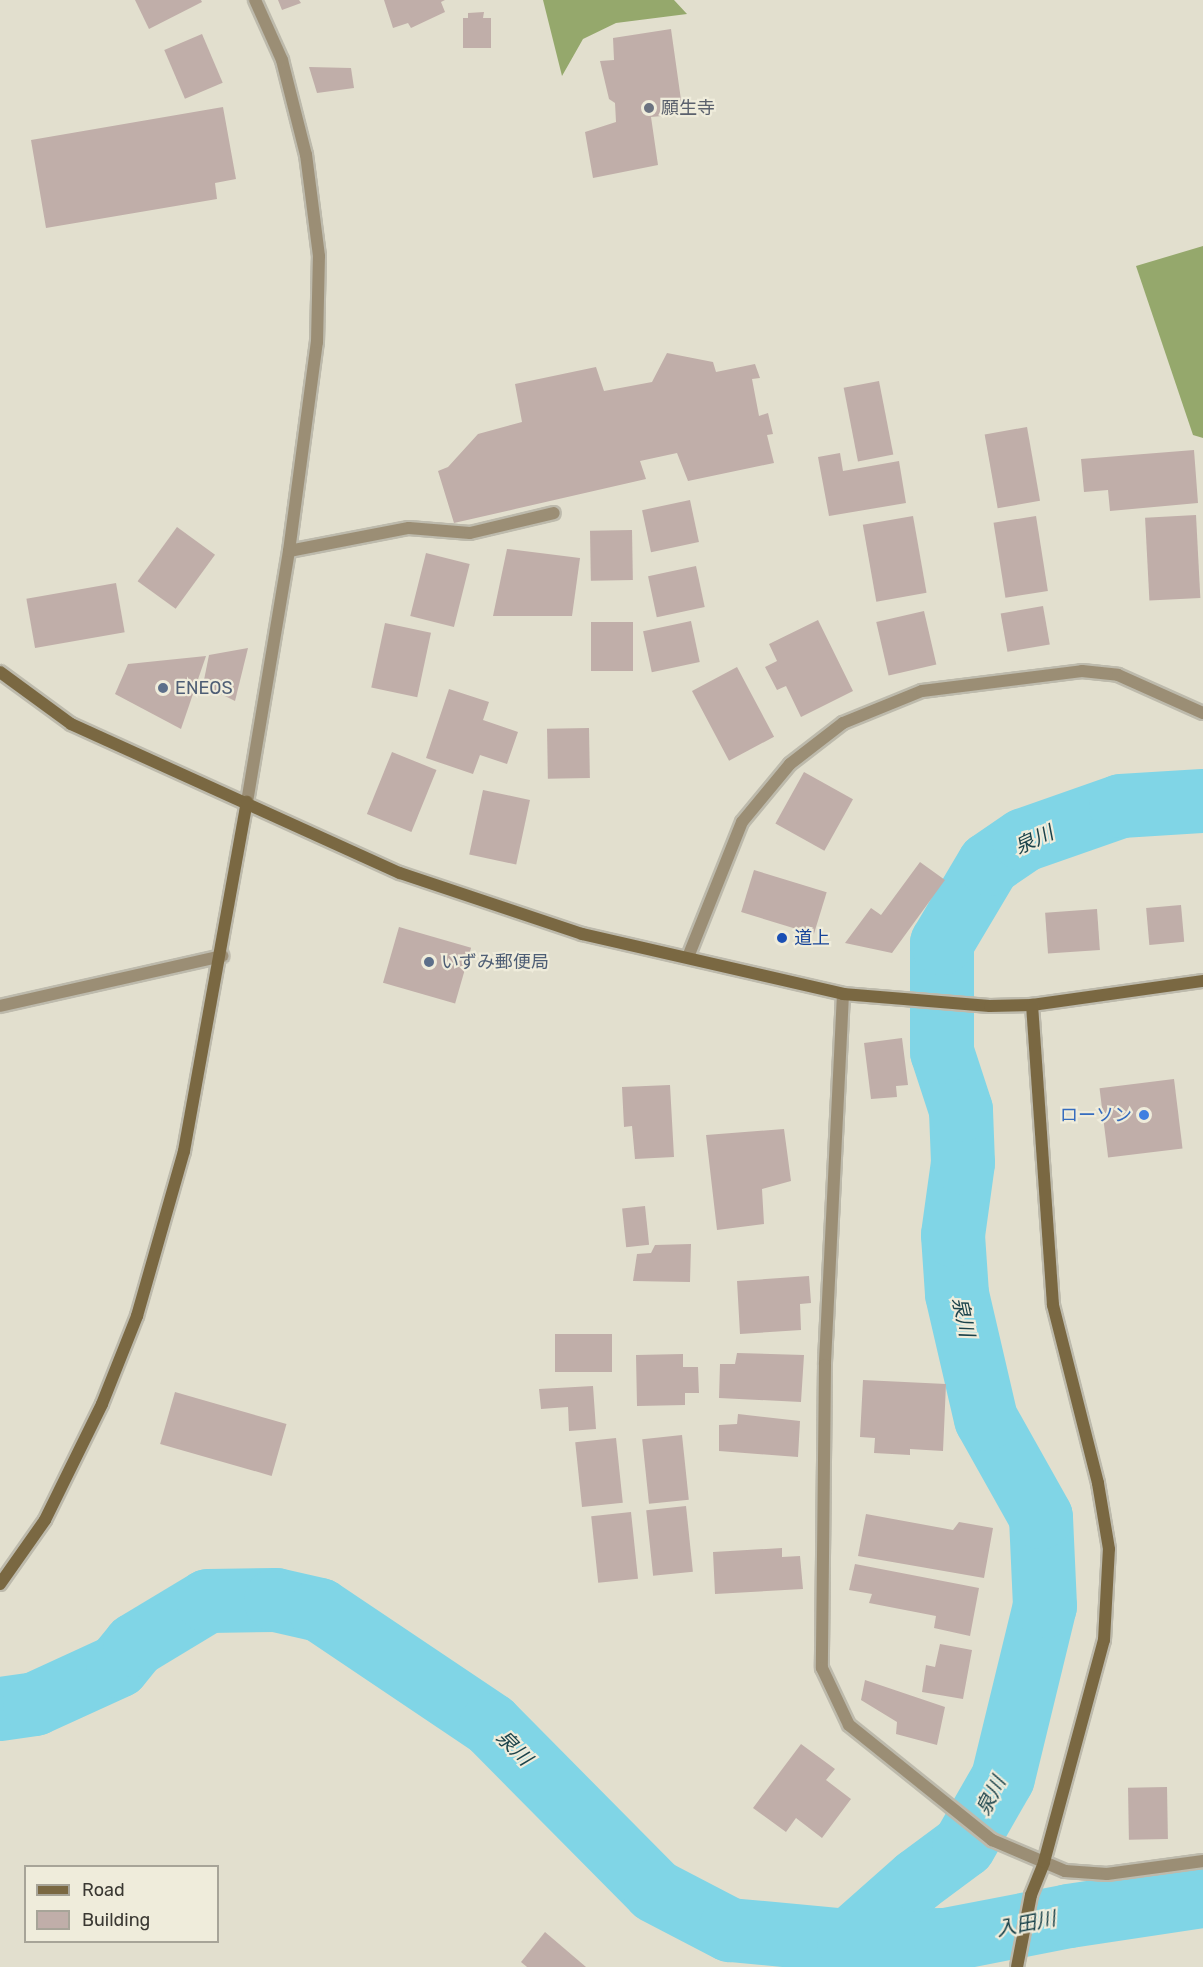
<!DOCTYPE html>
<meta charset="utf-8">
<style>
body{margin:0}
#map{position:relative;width:1203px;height:1967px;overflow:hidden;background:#e2dfce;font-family:Rubik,"Noto Sans JP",sans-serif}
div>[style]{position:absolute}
.forest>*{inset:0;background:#95a86c}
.river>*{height:64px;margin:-32px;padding:0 32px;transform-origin:32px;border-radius:32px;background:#80d5e6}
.building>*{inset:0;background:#c0aea9;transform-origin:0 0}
.roads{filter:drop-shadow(2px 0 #bdbaac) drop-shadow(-2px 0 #bdbaac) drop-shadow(0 2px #bdbaac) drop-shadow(0 -2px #bdbaac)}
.street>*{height:12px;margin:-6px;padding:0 6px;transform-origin:6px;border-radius:6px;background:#9b8e75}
.secondary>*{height:12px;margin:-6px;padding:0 6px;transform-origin:6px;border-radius:6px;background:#7a6842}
.dots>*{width:16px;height:16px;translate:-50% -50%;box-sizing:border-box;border:3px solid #efecdb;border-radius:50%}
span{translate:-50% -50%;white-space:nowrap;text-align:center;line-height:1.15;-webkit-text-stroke:4.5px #efecdb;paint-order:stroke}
.worship-label{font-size:18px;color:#5b616d}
.left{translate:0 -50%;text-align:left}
.service-label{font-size:18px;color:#4e5e75}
.transit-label{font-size:18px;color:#164399}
.shop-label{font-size:18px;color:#366cbe}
.right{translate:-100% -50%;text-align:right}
.water-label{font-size:20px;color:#1b434b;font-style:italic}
.legend{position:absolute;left:24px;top:1865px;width:195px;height:78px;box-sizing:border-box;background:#efecdb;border:2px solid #a7a498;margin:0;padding:8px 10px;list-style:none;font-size:18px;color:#3b3933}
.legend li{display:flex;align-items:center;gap:12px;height:30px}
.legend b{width:30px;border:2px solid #a7a498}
</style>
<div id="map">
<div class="forest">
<i style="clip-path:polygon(543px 0,674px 0,687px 14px,616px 23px,583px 39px,562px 76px)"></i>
<i style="clip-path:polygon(1203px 246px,1203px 438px,1193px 435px,1136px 266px)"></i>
</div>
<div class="river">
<i style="left:0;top:1709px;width:35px;rotate:-8deg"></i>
<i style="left:35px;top:1704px;width:91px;rotate:-24.6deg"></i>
<i style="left:118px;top:1666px;width:27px;rotate:-51deg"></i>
<i style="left:135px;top:1645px;width:85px;rotate:-31.1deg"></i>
<i style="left:208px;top:1601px;width:68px;rotate:-0.8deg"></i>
<i style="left:276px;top:1600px;width:45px;rotate:12.8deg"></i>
<i style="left:320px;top:1610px;width:206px;rotate:33.9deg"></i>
<i style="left:491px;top:1725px;width:233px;rotate:45.3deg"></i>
<i style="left:655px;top:1891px;width:85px;rotate:27.5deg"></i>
<i style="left:730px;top:1930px;width:120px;rotate:5.3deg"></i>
<i style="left:849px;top:1941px;width:97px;rotate:-0.6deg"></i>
<i style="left:946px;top:1940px;width:125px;rotate:-11deg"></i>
<i style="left:1069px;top:1916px;width:135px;rotate:-8.5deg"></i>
<i style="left:849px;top:1941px;width:92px;rotate:-41.5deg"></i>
<i style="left:918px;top:1880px;width:57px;rotate:-36.5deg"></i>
<i style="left:964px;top:1846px;width:78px;rotate:-60.2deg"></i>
<i style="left:1003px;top:1778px;width:177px;rotate:-76.3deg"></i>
<i style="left:1045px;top:1606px;width:89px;rotate:-92.6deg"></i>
<i style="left:1041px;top:1517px;width:112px;rotate:-119.3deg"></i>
<i style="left:986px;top:1419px;width:128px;rotate:-103.1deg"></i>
<i style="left:957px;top:1294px;width:59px;rotate:-93.9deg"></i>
<i style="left:953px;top:1235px;width:73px;rotate:-82.1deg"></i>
<i style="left:963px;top:1163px;width:53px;rotate:-92.2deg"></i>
<i style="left:961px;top:1110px;width:61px;rotate:-108.1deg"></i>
<i style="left:942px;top:1052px;width:109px;rotate:-90deg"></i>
<i style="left:942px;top:943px;width:92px;rotate:-59.3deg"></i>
<i style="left:989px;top:864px;width:42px;rotate:-34.4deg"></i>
<i style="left:1024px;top:840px;width:103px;rotate:-19.3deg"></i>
<i style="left:1121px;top:806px;width:82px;rotate:-3.5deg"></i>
</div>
<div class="building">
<i style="clip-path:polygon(135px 0,201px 0,202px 2px,149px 29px)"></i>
<i style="clip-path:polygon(278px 0,299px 0,301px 3px,282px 10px)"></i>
<i style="clip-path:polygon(384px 0,445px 0,441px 2px,445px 12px,411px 28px,408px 23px,393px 28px)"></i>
<i style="clip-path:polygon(484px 12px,483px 18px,491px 18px,491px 48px,463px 48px,463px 18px,468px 18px,468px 13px)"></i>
<i style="clip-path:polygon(671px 29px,683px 114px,651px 117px,658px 165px,593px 178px,585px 132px,616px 122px,615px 103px,609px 99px,600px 61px,614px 60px,613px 38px)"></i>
<i style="left:202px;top:34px;width:53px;height:41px;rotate:67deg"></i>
<i style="clip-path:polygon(309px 67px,351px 68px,354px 88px,317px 93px)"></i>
<i style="clip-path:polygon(223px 107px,236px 179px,215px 183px,217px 199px,46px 228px,31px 140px)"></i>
<i style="clip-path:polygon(667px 353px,713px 362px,716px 372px,755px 364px,760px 378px,752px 379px,759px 416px,768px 413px,773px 434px,767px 435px,774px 463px,688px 481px,677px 453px,640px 461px,646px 479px,454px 523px,438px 471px,448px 467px,478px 434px,522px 422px,515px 384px,596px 367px,604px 391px,652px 382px)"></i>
<i style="left:879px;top:381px;width:75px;height:36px;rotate:79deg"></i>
<i style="left:1027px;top:427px;width:75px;height:43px;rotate:80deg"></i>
<i style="clip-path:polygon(1194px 450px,1198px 503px,1110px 511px,1108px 490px,1084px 492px,1081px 459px)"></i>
<i style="clip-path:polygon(840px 453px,843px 471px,899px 461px,906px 503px,829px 516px,818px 457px)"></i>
<i style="left:690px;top:500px;width:43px;height:49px;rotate:78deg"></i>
<i style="left:1196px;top:515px;width:83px;height:51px;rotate:87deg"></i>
<i style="left:913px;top:516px;width:78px;height:51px;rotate:80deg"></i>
<i style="left:1036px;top:516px;width:76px;height:43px;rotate:81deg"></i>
<i style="left:177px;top:527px;width:47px;height:67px;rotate:36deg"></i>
<i style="left:632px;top:530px;width:50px;height:42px;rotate:89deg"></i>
<i style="clip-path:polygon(507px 549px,580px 558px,572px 616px,493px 616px)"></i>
<i style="left:426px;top:553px;width:45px;height:65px;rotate:14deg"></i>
<i style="left:696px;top:566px;width:42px;height:49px;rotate:78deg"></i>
<i style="left:116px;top:583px;width:50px;height:91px;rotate:80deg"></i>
<i style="left:1043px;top:606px;width:39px;height:43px;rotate:80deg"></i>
<i style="left:924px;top:611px;width:55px;height:49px;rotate:77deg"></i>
<i style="clip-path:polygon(818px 620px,853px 691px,801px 717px,786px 686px,777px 690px,765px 667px,777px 661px,769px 644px)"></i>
<i style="left:691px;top:621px;width:42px;height:49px;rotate:78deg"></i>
<i style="left:591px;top:622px;width:42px;height:49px"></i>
<i style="left:385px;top:623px;width:47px;height:66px;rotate:12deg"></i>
<i style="clip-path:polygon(248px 648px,235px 701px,203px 685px,209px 655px)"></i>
<i style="clip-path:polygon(206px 656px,181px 729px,115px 694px,128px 664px)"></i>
<i style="left:737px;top:667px;width:79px;height:51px;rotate:62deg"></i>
<i style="clip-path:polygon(449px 689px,489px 702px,483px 720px,518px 732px,507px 764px,480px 755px,473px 774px,426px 758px)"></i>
<i style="left:589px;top:728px;width:50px;height:42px;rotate:89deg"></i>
<i style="left:392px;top:752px;width:48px;height:67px;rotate:22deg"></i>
<i style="left:804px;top:772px;width:56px;height:59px;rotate:29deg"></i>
<i style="left:483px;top:790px;width:48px;height:66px;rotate:12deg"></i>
<i style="clip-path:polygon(920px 862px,945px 880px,892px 953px,845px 943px,871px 908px,881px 915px)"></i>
<i style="left:754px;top:870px;width:76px;height:44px;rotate:17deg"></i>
<i style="left:1181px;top:905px;width:37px;height:35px;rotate:85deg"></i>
<i style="left:1097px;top:909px;width:41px;height:52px;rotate:86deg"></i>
<i style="left:399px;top:927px;width:75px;height:58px;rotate:16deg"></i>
<i style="clip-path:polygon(902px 1038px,908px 1085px,896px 1086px,897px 1097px,871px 1099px,864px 1043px)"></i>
<i style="left:1174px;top:1079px;width:70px;height:75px;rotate:83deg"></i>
<i style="clip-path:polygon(670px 1085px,674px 1157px,635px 1159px,632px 1126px,624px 1127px,622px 1087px)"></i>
<i style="clip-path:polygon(784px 1129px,791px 1181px,762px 1189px,764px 1224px,717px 1230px,706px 1135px)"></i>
<i style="left:645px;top:1206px;width:39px;height:23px;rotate:84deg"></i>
<i style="clip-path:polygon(691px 1244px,690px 1282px,633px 1281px,637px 1254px,651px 1253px,655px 1245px)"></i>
<i style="clip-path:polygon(809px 1276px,811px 1303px,800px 1304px,801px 1330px,740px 1334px,737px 1281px)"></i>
<i style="left:555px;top:1334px;width:57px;height:38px"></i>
<i style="clip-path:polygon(737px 1353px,804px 1355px,801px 1402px,719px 1398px,720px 1364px,735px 1364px)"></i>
<i style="clip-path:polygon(683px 1354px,683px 1367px,698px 1367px,699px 1393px,685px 1393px,685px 1405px,637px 1406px,636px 1355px)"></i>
<i style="clip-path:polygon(863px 1380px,946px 1384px,943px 1451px,910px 1449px,910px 1455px,874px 1453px,875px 1438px,860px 1437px)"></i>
<i style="clip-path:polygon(593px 1386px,596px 1429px,569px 1431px,568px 1407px,541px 1409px,539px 1389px)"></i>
<i style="left:175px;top:1392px;width:116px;height:54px;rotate:16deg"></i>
<i style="clip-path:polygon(738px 1414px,800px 1421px,798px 1457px,719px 1451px,719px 1425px,737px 1424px)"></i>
<i style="left:682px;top:1435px;width:65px;height:40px;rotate:84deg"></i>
<i style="left:616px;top:1438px;width:65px;height:41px;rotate:84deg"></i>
<i style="left:686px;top:1506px;width:66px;height:40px;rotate:84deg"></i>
<i style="left:631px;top:1512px;width:67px;height:40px;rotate:84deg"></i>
<i style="clip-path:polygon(866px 1514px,953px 1530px,959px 1522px,993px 1528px,984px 1578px,858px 1556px)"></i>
<i style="clip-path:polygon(782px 1548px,782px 1557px,800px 1556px,803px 1589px,715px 1594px,713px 1552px)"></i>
<i style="clip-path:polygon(855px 1564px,979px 1588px,970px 1636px,934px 1628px,936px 1616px,869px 1603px,872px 1594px,849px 1590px)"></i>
<i style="clip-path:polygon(940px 1644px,972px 1650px,963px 1699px,922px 1692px,926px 1665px,935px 1667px)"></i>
<i style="clip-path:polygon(865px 1680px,945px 1707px,937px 1745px,896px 1734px,897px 1722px,861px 1700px)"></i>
<i style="clip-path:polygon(801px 1744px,835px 1769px,826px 1780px,851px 1799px,822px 1838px,796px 1818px,786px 1832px,753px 1808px)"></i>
<i style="left:1167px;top:1787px;width:52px;height:39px;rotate:89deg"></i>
<i style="clip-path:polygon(545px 1932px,586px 1967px,527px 1967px,521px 1962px)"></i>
</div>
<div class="roads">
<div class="street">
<i style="left:289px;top:551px;width:122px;rotate:-10.9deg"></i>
<i style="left:409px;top:528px;width:61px;rotate:4.7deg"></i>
<i style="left:470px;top:533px;width:86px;rotate:-13.4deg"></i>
<i style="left:247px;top:802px;width:254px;rotate:-80.5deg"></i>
<i style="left:289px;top:551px;width:211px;rotate:-82.4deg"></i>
<i style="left:317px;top:342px;width:86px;rotate:-88.7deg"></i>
<i style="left:319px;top:256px;width:102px;rotate:-97.3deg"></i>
<i style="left:306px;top:155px;width:98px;rotate:-104.2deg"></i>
<i style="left:282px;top:60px;width:66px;rotate:-114.2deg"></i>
<i style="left:688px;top:957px;width:145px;rotate:-68.2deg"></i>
<i style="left:742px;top:822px;width:75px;rotate:-50.4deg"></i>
<i style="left:790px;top:764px;width:67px;rotate:-37.7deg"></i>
<i style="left:843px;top:723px;width:85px;rotate:-22.1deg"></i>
<i style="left:922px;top:691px;width:161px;rotate:-7.1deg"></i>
<i style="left:1082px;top:671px;width:36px;rotate:6deg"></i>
<i style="left:1118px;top:675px;width:93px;rotate:24.1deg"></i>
<i style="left:843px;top:994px;width:371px;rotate:92.8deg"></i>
<i style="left:825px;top:1365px;width:303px;rotate:90.6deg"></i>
<i style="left:822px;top:1668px;width:63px;rotate:64.7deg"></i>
<i style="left:849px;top:1725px;width:184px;rotate:38.8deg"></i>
<i style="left:992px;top:1840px;width:79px;rotate:23deg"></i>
<i style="left:1065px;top:1871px;width:42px;rotate:4.1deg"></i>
<i style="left:1107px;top:1874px;width:97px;rotate:-7.7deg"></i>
<i style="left:0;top:1006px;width:228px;rotate:-12.7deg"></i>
</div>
<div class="secondary">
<i style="left:0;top:672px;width:88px;rotate:36.2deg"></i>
<i style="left:71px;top:724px;width:361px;rotate:24.4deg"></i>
<i style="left:400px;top:873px;width:192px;rotate:18.5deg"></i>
<i style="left:582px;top:934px;width:268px;rotate:12.9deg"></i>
<i style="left:843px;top:994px;width:147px;rotate:4.7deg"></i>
<i style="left:990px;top:1006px;width:42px;rotate:-1.4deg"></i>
<i style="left:1032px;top:1005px;width:173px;rotate:-8deg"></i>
<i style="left:0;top:1584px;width:78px;rotate:-54.9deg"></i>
<i style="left:45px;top:1520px;width:129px;rotate:-63.8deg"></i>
<i style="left:102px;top:1404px;width:95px;rotate:-68.3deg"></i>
<i style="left:137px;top:1316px;width:172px;rotate:-74.1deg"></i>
<i style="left:184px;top:1151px;width:355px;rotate:-79.8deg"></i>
<i style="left:1017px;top:1967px;width:73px;rotate:-79deg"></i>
<i style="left:1031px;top:1895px;width:35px;rotate:-68deg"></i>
<i style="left:1044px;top:1862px;width:230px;rotate:-74.9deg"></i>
<i style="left:1104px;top:1640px;width:91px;rotate:-86.9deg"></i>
<i style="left:1109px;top:1549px;width:67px;rotate:-99.5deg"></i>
<i style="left:1098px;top:1483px;width:184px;rotate:-104.2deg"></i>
<i style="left:1053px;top:1305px;width:301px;rotate:-94deg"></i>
</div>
</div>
<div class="dots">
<i style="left:649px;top:108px;background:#6b7280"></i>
<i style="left:163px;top:688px;background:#5c6f8a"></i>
<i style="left:782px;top:938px;background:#1a4fb4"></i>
<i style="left:429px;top:962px;background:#5c6f8a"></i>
<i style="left:1144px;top:1115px;background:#3f7fe0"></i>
</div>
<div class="worship-label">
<span class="left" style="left:661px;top:108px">願生寺</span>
</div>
<div class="service-label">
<span class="left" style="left:175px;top:688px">ENEOS</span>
<span class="left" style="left:441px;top:962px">いずみ郵便局</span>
</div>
<div class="transit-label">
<span class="left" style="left:794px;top:938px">道上</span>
</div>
<div class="shop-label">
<span class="right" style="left:1132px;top:1115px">ローソン</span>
</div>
<div class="water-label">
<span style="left:1034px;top:840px;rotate:-25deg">泉川</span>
<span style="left:963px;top:1317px;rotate:78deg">泉川</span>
<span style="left:514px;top:1748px;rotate:45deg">泉川</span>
<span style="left:991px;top:1796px;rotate:-63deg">泉川</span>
<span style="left:1026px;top:1924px;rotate:-11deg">入田川</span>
</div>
<ul class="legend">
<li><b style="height:8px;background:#7a6842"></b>Road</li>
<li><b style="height:16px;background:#c0aea9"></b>Building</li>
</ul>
</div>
